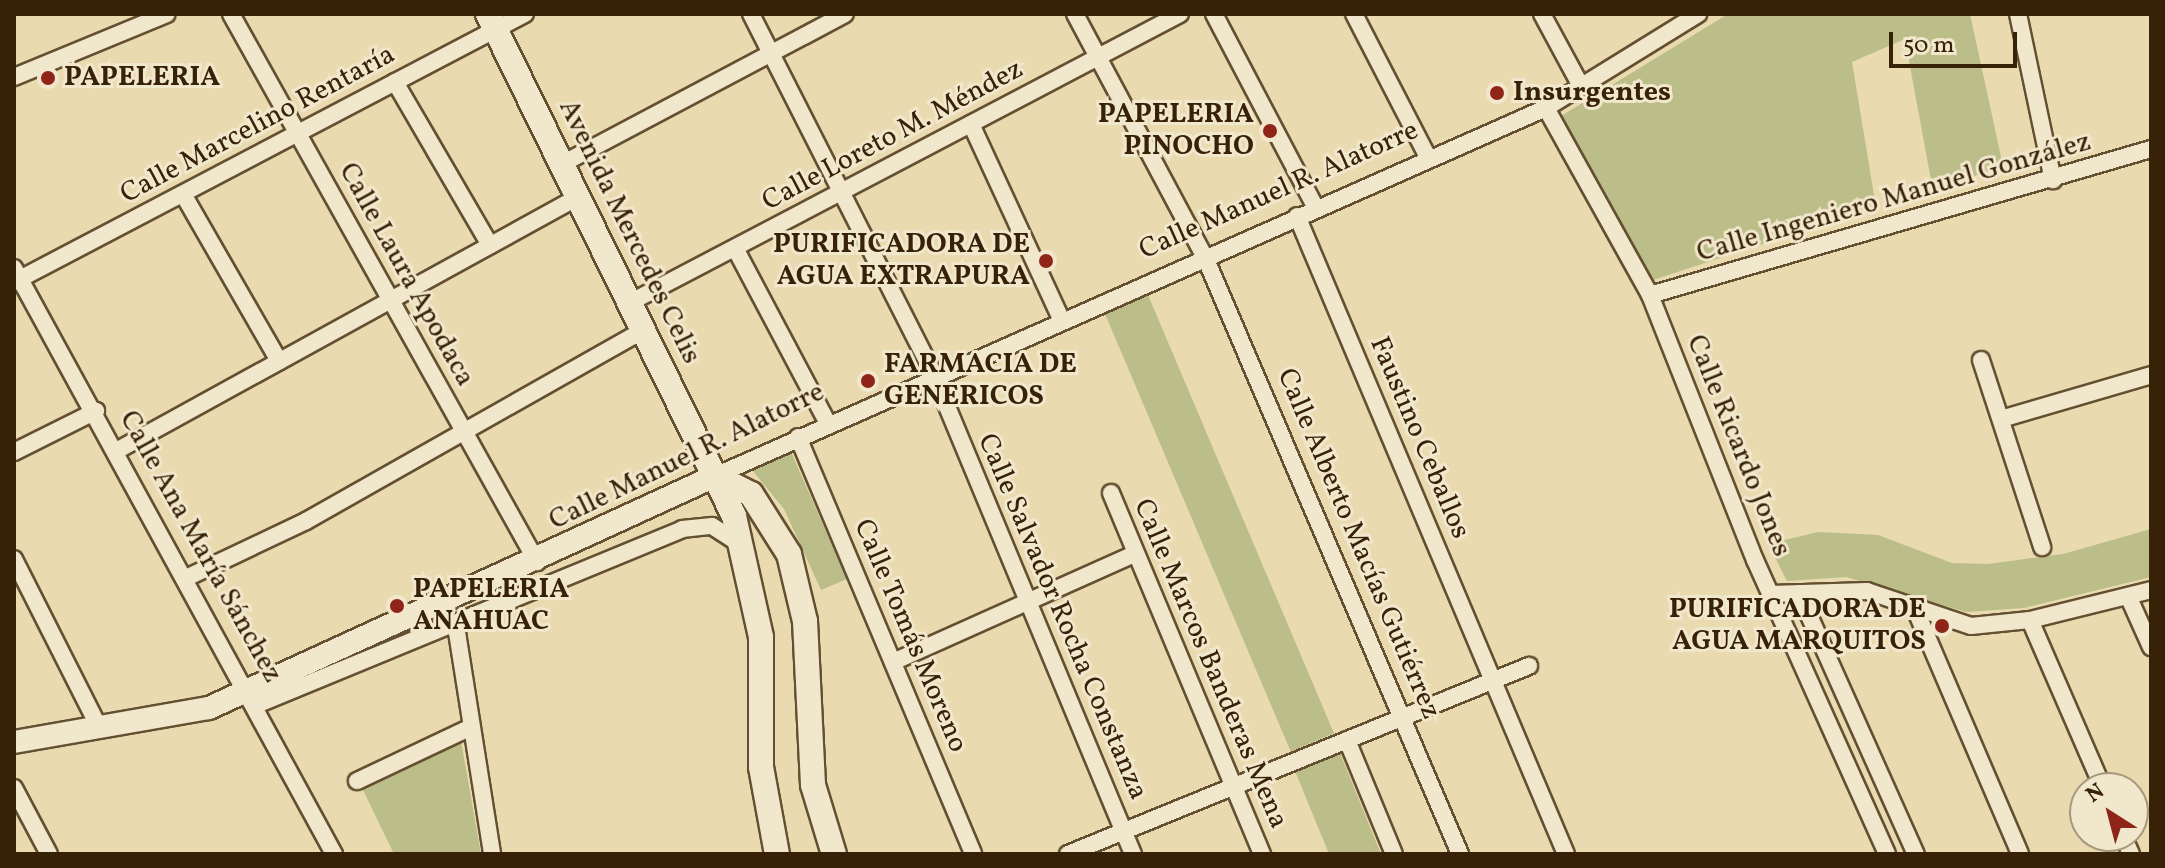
<!DOCTYPE html>
<meta charset="utf-8">
<style>
body{margin:0}
#map{position:relative;width:2165px;height:868px;overflow:hidden;background:#eadab0;font-family:Vollkorn,serif}
div>[style]{position:absolute}
.green>*{inset:0;background:#bbbe88;transform-origin:0 0}
.roads{filter:drop-shadow(2px 0 #645031) drop-shadow(-2px 0 #645031) drop-shadow(0 2px #645031) drop-shadow(0 -2px #645031)}
.minor>*{height:16px;margin:-8px;padding:0 8px;transform-origin:8px;border-radius:8px;background:#f1e7cc}
.tertiary>*{height:22px;margin:-11px;padding:0 11px;transform-origin:11px;border-radius:11px;background:#f1e7cc}
.secondary>*{height:24px;margin:-12px;padding:0 12px;transform-origin:12px;border-radius:12px;background:#f1e7cc}
.dots>*{width:22px;height:22px;translate:-50% -50%;box-sizing:border-box;border:4px solid #f1e7cc;border-radius:50%}
span{translate:-50% -50%;white-space:nowrap;text-align:center;line-height:1.15;-webkit-text-stroke:6px #f1e7cc;paint-order:stroke}
.poi-label{font-size:28px;color:#382207;font-weight:700}
.left{translate:0 -50%;text-align:left}
.right{translate:-100% -50%;text-align:right}
.street-label{font-size:28px;color:#382207}
.frame{position:absolute;inset:0;border:16px solid #382207;pointer-events:none}
.north{position:absolute;left:2069px;top:772px;width:80px;height:80px;box-sizing:border-box;background:#f1e7cc;border:2px solid #a7987d;border-radius:50%;rotate:324deg;font-size:22px;font-weight:700;line-height:32px;text-align:center;color:#382207}
.north::after{content:'';display:block;margin:auto;width:28px;height:36px;background:#8f2418;clip-path:polygon(50% 0,100% 100%,50% 72%,0 100%)}
.scale{position:absolute;left:1889px;top:32px;width:128px;height:36px;box-sizing:border-box;border:4px solid #382207;border-top:0;padding-left:10px;font-size:24px;line-height:28px;white-space:nowrap;color:#382207;-webkit-text-stroke:6px #f1e7cc;paint-order:stroke}
</style>
<div id="map">
<div class="green">
<i style="clip-path:polygon(1728px 14px,1970px 14px,2003px 166px,1933px 191px,1905px 39px,1852px 62px,1876px 207px,1650px 281px,1561px 116px)"></i>
<i style="left:1148px;top:295px;width:476px;height:47px;rotate:67deg"></i>
<i style="clip-path:polygon(791px 452px,847px 579px,821px 590px,784px 509px,752px 470px)"></i>
<i style="clip-path:polygon(2151px 529px,2151px 577px,2024px 608px,1966px 612px,1846px 577px,1787px 581px,1768px 544px,1818px 532px,1878px 535px,1952px 563px,1988px 564px,2063px 554px)"></i>
<i style="clip-path:polygon(461px 741px,481px 854px,394px 854px,361px 786px)"></i>
<i style="clip-path:polygon(1340px 753px,1381px 854px,1329px 854px,1295px 771px)"></i>
</div>
<div class="roads">
<div class="minor">
<i style="left:231px;top:14px;width:628px;rotate:60.82deg"></i>
<i style="left:751px;top:14px;width:405px;rotate:63.1deg"></i>
<i style="left:934px;top:375px;width:519px;rotate:67.44deg"></i>
<i style="left:1075px;top:14px;width:276px;rotate:61.9deg"></i>
<i style="left:1205px;top:257px;width:649px;rotate:66.87deg"></i>
<i style="left:1214px;top:14px;width:219px;rotate:62.3deg"></i>
<i style="left:1354px;top:14px;width:163px;rotate:62.7deg"></i>
<i style="left:1542px;top:14px;width:82px;rotate:61.6deg"></i>
<i style="left:2018px;top:14px;width:170px;rotate:78.1deg"></i>
<i style="left:14px;top:77px;width:165px;rotate:-22.4deg"></i>
<i style="left:395px;top:82px;width:189px;rotate:59.8deg"></i>
<i style="left:1546px;top:108px;width:214px;rotate:60.9deg"></i>
<i style="left:1650px;top:295px;width:285px;rotate:68.4deg"></i>
<i style="left:1755px;top:560px;width:322px;rotate:65.8deg"></i>
<i style="left:971px;top:124px;width:215px;rotate:65.2deg"></i>
<i style="left:562px;top:164px;width:320px;rotate:-27.9deg"></i>
<i style="left:183px;top:194px;width:193px;rotate:60.1deg"></i>
<i style="left:1297px;top:216px;width:692px;rotate:67.14deg"></i>
<i style="left:735px;top:248px;width:197px;rotate:62.1deg"></i>
<i style="left:14px;top:268px;width:668px;rotate:61.36deg"></i>
<i style="left:14px;top:282px;width:577px;rotate:-27.68deg"></i>
<i style="left:1650px;top:295px;width:522px;rotate:-16.25deg"></i>
<i style="left:631px;top:302px;width:620px;rotate:-27.68deg"></i>
<i style="left:1981px;top:360px;width:197px;rotate:71.9deg"></i>
<i style="left:2001px;top:419px;width:156px;rotate:-16.3deg"></i>
<i style="left:798px;top:437px;width:452px;rotate:67.2deg"></i>
<i style="left:118px;top:450px;width:525px;rotate:-28.81deg"></i>
<i style="left:14px;top:452px;width:92px;rotate:-26.6deg"></i>
<i style="left:715px;top:476px;width:909px;rotate:-23.89deg"></i>
<i style="left:1546px;top:108px;width:179px;rotate:-31.7deg"></i>
<i style="left:1111px;top:493px;width:391px;rotate:67.3deg"></i>
<i style="left:14px;top:559px;width:191px;rotate:63.2deg"></i>
<i style="left:186px;top:578px;width:133px;rotate:-25.4deg"></i>
<i style="left:306px;top:521px;width:388px;rotate:-29.5deg"></i>
<i style="left:1799px;top:593px;width:286px;rotate:65.9deg"></i>
<i style="left:1770px;top:594px;width:97px;rotate:-1.8deg"></i>
<i style="left:1867px;top:591px;width:110px;rotate:18.6deg"></i>
<i style="left:1971px;top:626px;width:59px;rotate:-5.8deg"></i>
<i style="left:2030px;top:620px;width:125px;rotate:-13.9deg"></i>
<i style="left:2129px;top:598px;width:54px;rotate:65.8deg"></i>
<i style="left:1916px;top:611px;width:264px;rotate:66.8deg"></i>
<i style="left:2030px;top:620px;width:183px;rotate:66.5deg"></i>
<i style="left:456px;top:626px;width:231px;rotate:81deg"></i>
<i style="left:893px;top:662px;width:265px;rotate:-24.1deg"></i>
<i style="left:256px;top:705px;width:461px;rotate:-22.4deg"></i>
<i style="left:682px;top:529px;width:30px;rotate:-6deg"></i>
<i style="left:712px;top:526px;width:35px;rotate:33deg"></i>
<i style="left:1347px;top:740px;width:123px;rotate:67.6deg"></i>
<i style="left:357px;top:781px;width:126px;rotate:-25.3deg"></i>
<i style="left:14px;top:788px;width:75px;rotate:62.1deg"></i>
<i style="left:2123px;top:836px;width:20px;rotate:66deg"></i>
<i style="left:1068px;top:854px;width:498px;rotate:-22.2deg"></i>
</div>
<div class="tertiary">
<i style="left:14px;top:742px;width:198px;rotate:-9.9deg"></i>
<i style="left:209px;top:708px;width:557px;rotate:-24.63deg"></i>
</div>
<div class="secondary">
<i style="left:488px;top:14px;width:559px;rotate:63.89deg"></i>
<i style="left:734px;top:516px;width:124px;rotate:77.4deg"></i>
<i style="left:761px;top:637px;width:130px;rotate:90deg"></i>
<i style="left:761px;top:767px;width:88px;rotate:79.6deg"></i>
<i style="left:715px;top:476px;width:40px;rotate:26.6deg"></i>
<i style="left:751px;top:494px;width:71px;rotate:57.7deg"></i>
<i style="left:789px;top:554px;width:69px;rotate:76.6deg"></i>
<i style="left:805px;top:621px;width:164px;rotate:87.2deg"></i>
<i style="left:813px;top:785px;width:72px;rotate:73.1deg"></i>
</div>
</div>
<div class="dots">
<i style="left:48px;top:78px;background:#8f2418"></i>
<i style="left:1497px;top:93px;background:#8f2418"></i>
<i style="left:1270px;top:131px;background:#8f2418"></i>
<i style="left:1046px;top:261px;background:#8f2418"></i>
<i style="left:868px;top:381px;background:#8f2418"></i>
<i style="left:397px;top:606px;background:#8f2418"></i>
<i style="left:1942px;top:626px;background:#8f2418"></i>
</div>
<div class="poi-label">
<span class="left" style="left:64px;top:78px">PAPELERIA</span>
<span class="left" style="left:1513px;top:93px">Insurgentes</span>
<span class="right" style="left:1254px;top:131px">PAPELERIA<br>PINOCHO</span>
<span class="right" style="left:1030px;top:261px">PURIFICADORA DE<br>AGUA EXTRAPURA</span>
<span class="left" style="left:884px;top:381px">FARMACIA DE<br>GENERICOS</span>
<span class="left" style="left:413px;top:606px">PAPELERIA<br>ANAHUAC</span>
<span class="right" style="left:1926px;top:626px">PURIFICADORA DE<br>AGUA MARQUITOS</span>
</div>
<div class="street-label">
<span style="left:258px;top:125px;rotate:-28deg">Calle Marcelino Rentaría</span>
<span style="left:893px;top:136px;rotate:-28deg">Calle Loreto M. Méndez</span>
<span style="left:1279px;top:191px;rotate:-24deg">Calle Manuel R. Alatorre</span>
<span style="left:1894px;top:198px;rotate:-16deg">Calle Ingeniero Manuel González</span>
<span style="left:629px;top:232px;rotate:64deg">Avenida Mercedes Celis</span>
<span style="left:406px;top:275px;rotate:61deg">Calle Laura Apodaca</span>
<span style="left:1419px;top:438px;rotate:67deg">Faustino Ceballos</span>
<span style="left:1738px;top:446px;rotate:68deg">Calle Ricardo Jones</span>
<span style="left:687px;top:457px;rotate:-26deg">Calle Manuel R. Alatorre</span>
<span style="left:1358px;top:544px;rotate:67deg">Calle Alberto Macías Gutiérrez</span>
<span style="left:200px;top:547px;rotate:61deg">Calle Ana María Sánchez</span>
<span style="left:1062px;top:617px;rotate:67deg">Calle Salvador Rocha Constanza</span>
<span style="left:910px;top:636px;rotate:67deg">Calle Tomás Moreno</span>
<span style="left:1210px;top:664px;rotate:67deg">Calle Marcos Banderas Mena</span>
</div>
<div class="frame"></div>
<div class="north">N</div>
<div class="scale">50 m</div>
</div>
